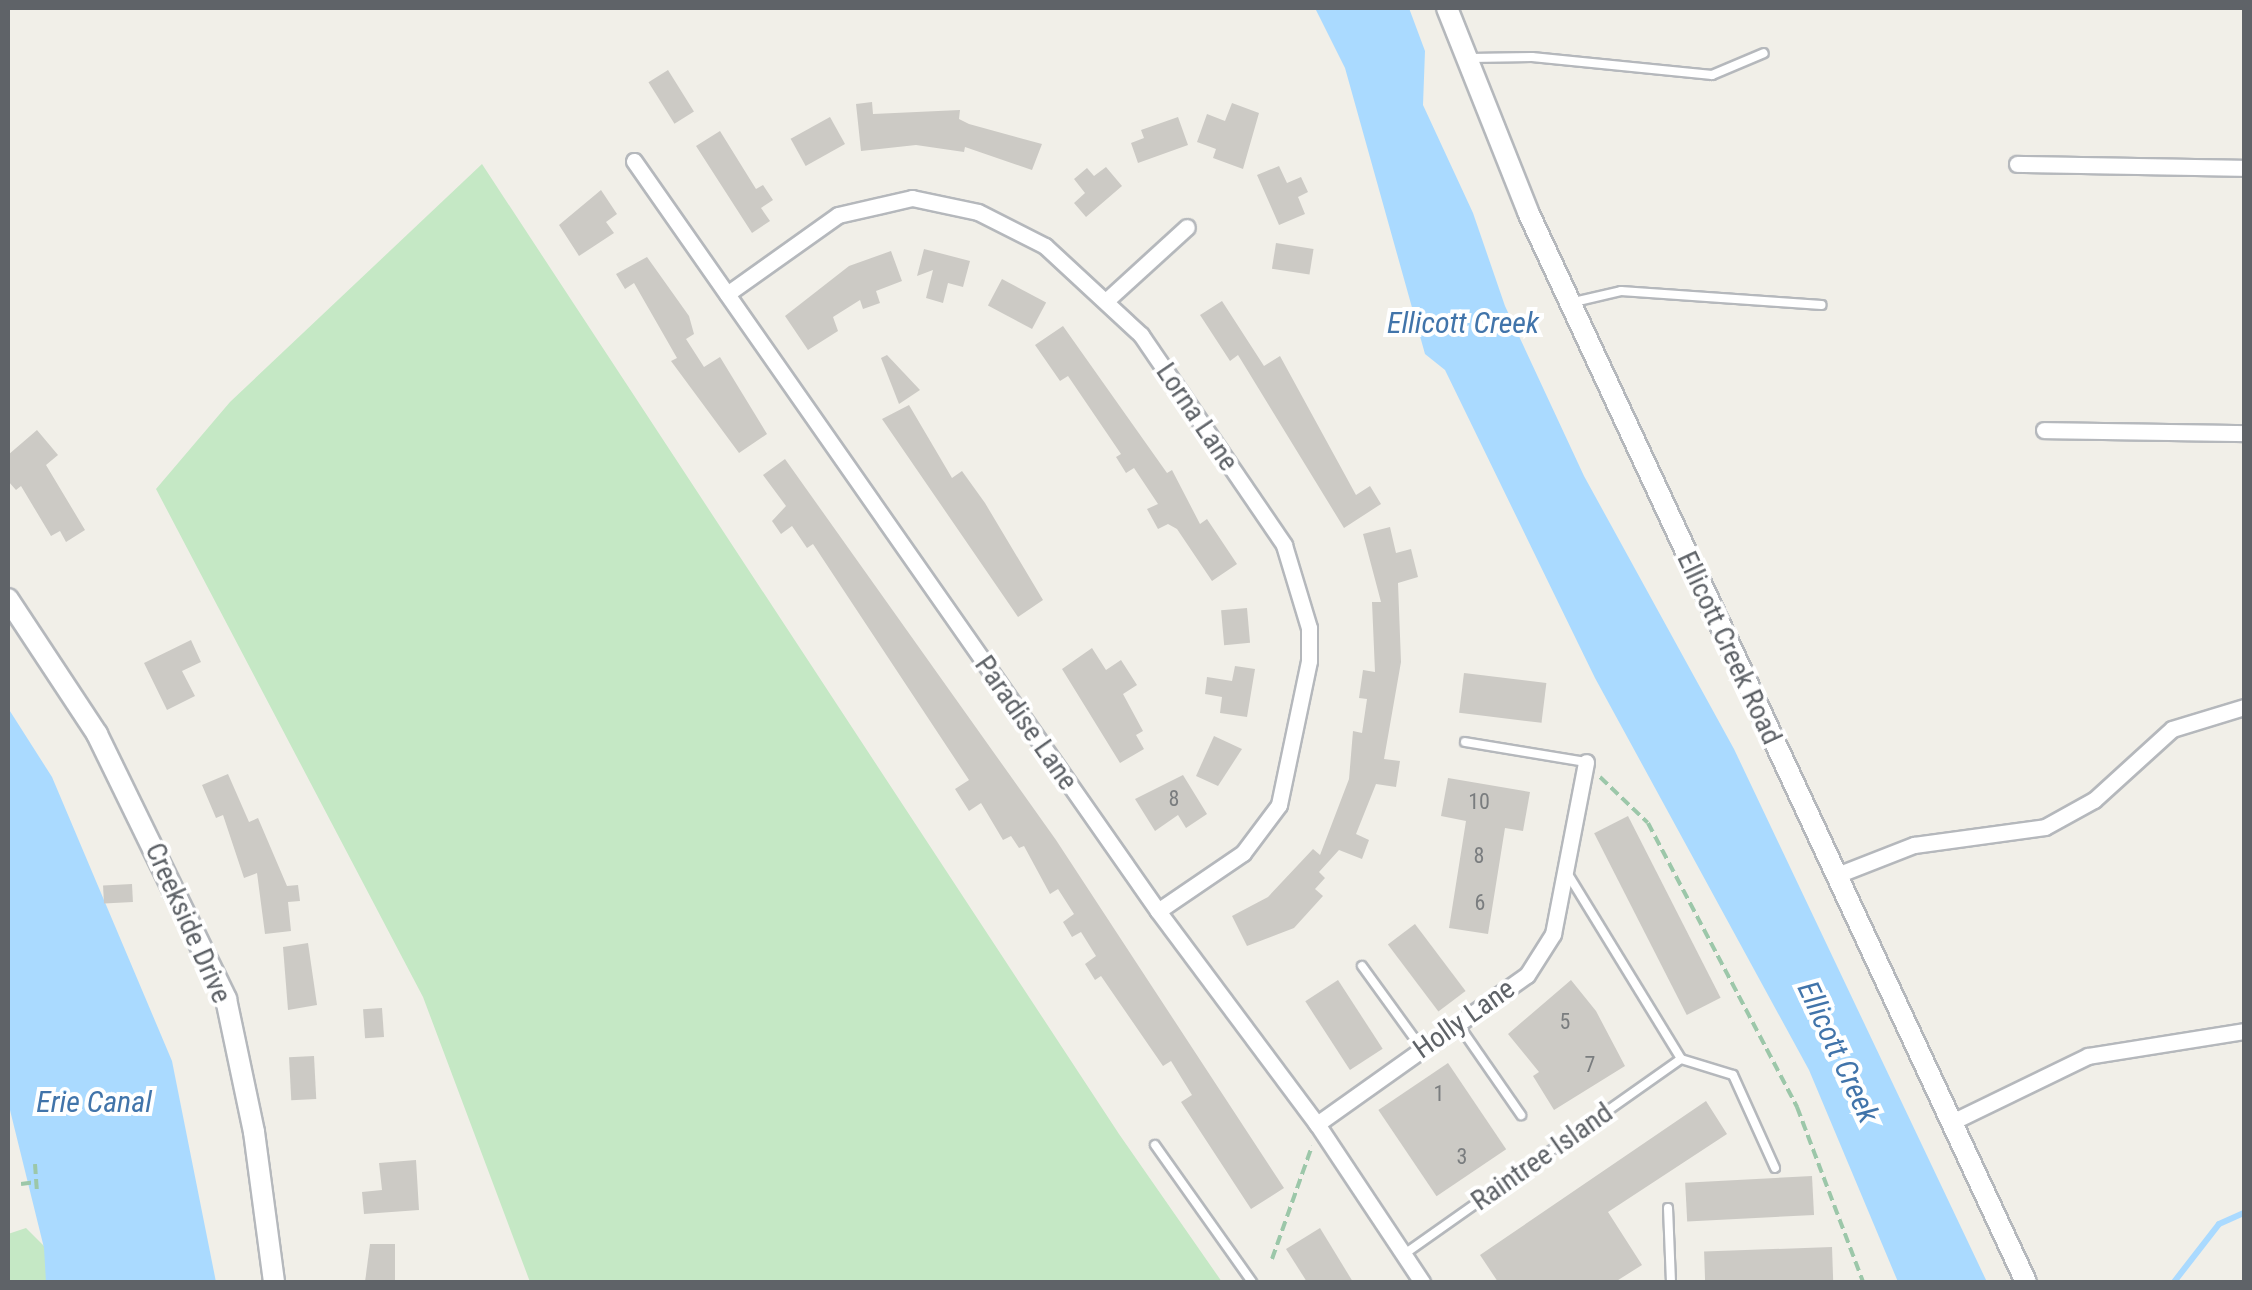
<!DOCTYPE html>
<style>
body{margin:0}
#map{position:relative;width:2252px;height:1290px;overflow:hidden;background:#f1efe8;font-family:"Roboto Condensed",sans-serif}
div>[style]{position:absolute}
.green>*{inset:0;background:#c5e8c5}
.water>*{inset:0;background:#aadaff}
.stream>*{height:6px;margin:-3px;padding:0 3px;transform-origin:3px;border-radius:3px;background:#aadaff}
.building>*{inset:0;background:#cccac5;transform-origin:0 0}
.path>*{height:4px;margin-top:-2px;transform-origin:0;background:repeating-linear-gradient(90deg,#9cc7a9 0 10px,transparent 0 15px)}
.roads{filter:drop-shadow(2px 0 #b5b8bc) drop-shadow(-2px 0 #b5b8bc) drop-shadow(0 2px #b5b8bc) drop-shadow(0 -2px #b5b8bc)}
.service>*{height:8px;margin:-4px;padding:0 4px;transform-origin:4px;border-radius:4px;background:#fff}
.minor>*{height:15px;margin:-7.5px;padding:0 7.5px;transform-origin:7.5px;border-radius:7.5px;background:#fff}
.tertiary>*{height:20px;margin:-10px;padding:0 10px;transform-origin:10px;border-radius:10px;background:#fff}
span{translate:-50% -50%;white-space:nowrap;text-align:center;line-height:1.15;-webkit-text-stroke:8px #fff;paint-order:stroke}
.number-label{font-size:22px;color:#7a7d7f}
.number-label span{-webkit-text-stroke-width:0}
.street-label{font-size:28px;color:#5f6368}
.water-label{font-size:30px;color:#4174aa;font-style:italic}
.frame{position:absolute;inset:0;border:10px solid #5f6368;pointer-events:none}
</style>
<div id="map">
<div class="green">
<i style="clip-path:polygon(482px 164px,1119px 1134px,1222px 1282px,530px 1282px,423px 997px,156px 489px,230px 402px)"></i>
<i style="clip-path:polygon(26px 1228px,69px 1271px,66px 1282px,8px 1282px,8px 1234px)"></i>
</div>
<div class="water">
<i style="clip-path:polygon(1315px 8px,1409px 8px,1425px 51px,1423px 105px,1473px 213px,1505px 306px,1584px 476px,1734px 749px,1987px 1282px,1898px 1282px,1809px 1070px,1595px 678px,1445px 370px,1425px 354px,1345px 68px)"></i>
<i style="clip-path:polygon(8px 708px,52px 777px,172px 1061px,216px 1282px,46px 1282px,44px 1248px,8px 1102px)"></i>
</div>
<div class="stream">
<i style="left:2174px;top:1282px;width:73px;rotate:-52.2deg"></i>
<i style="left:2219px;top:1224px;width:27px;rotate:-24deg"></i>
</div>
<div class="building">
<i style="left:668px;top:70px;width:49px;height:23px;rotate:58deg"></i>
<i style="clip-path:polygon(872px 102px,873px 114px,960px 110px,959px 119px,969px 124px,1042px 144px,1032px 170px,965px 147px,964px 152px,916px 145px,861px 151px,856px 104px)"></i>
<i style="clip-path:polygon(1232px 103px,1259px 113px,1243px 169px,1213px 158px,1216px 149px,1197px 142px,1207px 114px,1225px 121px)"></i>
<i style="left:830px;top:117px;width:31px;height:45px;rotate:61deg"></i>
<i style="clip-path:polygon(1178px 117px,1188px 145px,1138px 163px,1131px 143px,1144px 138px,1141px 130px)"></i>
<i style="clip-path:polygon(720px 131px,756px 189px,763px 185px,773px 200px,761px 208px,770px 221px,752px 233px,696px 146px)"></i>
<i style="clip-path:polygon(1279px 166px,1287px 183px,1301px 177px,1308px 192px,1298px 197px,1305px 214px,1279px 225px,1257px 175px)"></i>
<i style="clip-path:polygon(1106px 167px,1122px 186px,1086px 217px,1074px 203px,1085px 193px,1074px 179px,1087px 168px,1094px 176px)"></i>
<i style="clip-path:polygon(601px 190px,617px 214px,606px 222px,614px 233px,579px 256px,559px 225px)"></i>
<i style="left:1276px;top:243px;width:38px;height:26px;rotate:9deg"></i>
<i style="clip-path:polygon(924px 249px,970px 261px,963px 287px,948px 283px,943px 303px,926px 298px,933px 270px,917px 276px)"></i>
<i style="clip-path:polygon(891px 251px,902px 281px,876px 291px,880px 303px,863px 309px,860px 300px,833px 317px,838px 331px,808px 350px,785px 316px,849px 266px)"></i>
<i style="clip-path:polygon(647px 257px,689px 316px,694px 334px,686px 339px,704px 367px,720px 357px,767px 434px,739px 453px,671px 361px,677px 358px,634px 283px,625px 289px,616px 274px)"></i>
<i style="left:1002px;top:279px;width:50px;height:30px;rotate:28deg"></i>
<i style="clip-path:polygon(1222px 301px,1264px 366px,1280px 356px,1356px 495px,1370px 486px,1381px 504px,1344px 528px,1238px 355px,1230px 361px,1200px 315px)"></i>
<i style="clip-path:polygon(1063px 326px,1167px 473px,1172px 470px,1200px 524px,1207px 519px,1237px 564px,1212px 581px,1177px 529px,1168px 524px,1158px 529px,1147px 509px,1158px 504px,1134px 468px,1126px 473px,1116px 457px,1121px 454px,1068px 376px,1060px 381px,1035px 345px)"></i>
<i style="clip-path:polygon(887px 355px,920px 390px,899px 404px,881px 358px)"></i>
<i style="clip-path:polygon(909px 405px,952px 478px,962px 471px,985px 503px,1043px 600px,1018px 617px,882px 419px)"></i>
<i style="clip-path:polygon(37px 430px,58px 455px,46px 465px,85px 530px,66px 542px,60px 531px,51px 536px,21px 486px,16px 490px,8px 481px,8px 455px)"></i>
<i style="clip-path:polygon(785px 459px,1056px 840px,1284px 1188px,1251px 1209px,1181px 1102px,1192px 1095px,1171px 1061px,1163px 1066px,1101px 976px,1095px 980px,1085px 964px,1096px 956px,1081px 932px,1072px 937px,1063px 922px,1074px 914px,1058px 889px,1050px 894px,1024px 846px,1019px 848px,1011px 836px,1003px 840px,981px 803px,969px 811px,955px 789px,969px 780px,813px 544px,807px 548px,792px 526px,781px 534px,772px 521px,786px 506px,763px 475px)"></i>
<i style="clip-path:polygon(1390px 527px,1396px 553px,1411px 549px,1418px 577px,1398px 583px,1401px 662px,1384px 759px,1400px 761px,1396px 787px,1376px 784px,1356px 834px,1369px 840px,1362px 859px,1339px 850px,1319px 872px,1325px 878px,1315px 889px,1323px 896px,1294px 928px,1247px 946px,1232px 916px,1268px 897px,1313px 849px,1320px 855px,1349px 779px,1353px 731px,1362px 733px,1367px 699px,1359px 698px,1363px 670px,1375px 672px,1372px 602px,1381px 602px,1363px 534px)"></i>
<i style="left:1247px;top:608px;width:35px;height:26px;rotate:85deg"></i>
<i style="clip-path:polygon(191px 640px,201px 662px,182px 671px,195px 696px,167px 710px,144px 663px)"></i>
<i style="clip-path:polygon(1092px 648px,1106px 670px,1121px 660px,1137px 685px,1123px 694px,1143px 731px,1136px 735px,1144px 749px,1120px 763px,1062px 669px)"></i>
<i style="clip-path:polygon(1235px 666px,1255px 669px,1247px 717px,1220px 713px,1222px 697px,1205px 694px,1207px 677px,1232px 681px)"></i>
<i style="left:1464px;top:673px;width:83px;height:40px;rotate:7deg"></i>
<i style="clip-path:polygon(1214px 736px,1242px 749px,1218px 786px,1196px 776px)"></i>
<i style="clip-path:polygon(228px 774px,249px 822px,258px 818px,287px 886px,298px 885px,300px 901px,288px 902px,291px 931px,265px 934px,257px 873px,244px 878px,223px 815px,216px 818px,202px 785px)"></i>
<i style="clip-path:polygon(1183px 775px,1207px 814px,1186px 828px,1178px 815px,1155px 831px,1135px 799px)"></i>
<i style="clip-path:polygon(1448px 778px,1530px 792px,1523px 831px,1505px 828px,1488px 934px,1449px 928px,1466px 821px,1441px 816px)"></i>
<i style="left:1628px;top:816px;width:204px;height:38px;rotate:63deg"></i>
<i style="left:132px;top:884px;width:18px;height:29px;rotate:87deg"></i>
<i style="left:1415px;top:924px;width:84px;height:34px;rotate:53deg"></i>
<i style="clip-path:polygon(308px 943px,317px 1005px,288px 1010px,283px 947px)"></i>
<i style="left:1338px;top:980px;width:82px;height:39px;rotate:57deg"></i>
<i style="clip-path:polygon(1571px 980px,1596px 1011px,1625px 1066px,1554px 1110px,1533px 1076px,1539px 1072px,1508px 1034px)"></i>
<i style="left:382px;top:1008px;width:29px;height:19px;rotate:86deg"></i>
<i style="left:314px;top:1056px;width:43px;height:25px;rotate:87deg"></i>
<i style="left:1448px;top:1063px;width:104px;height:84px;rotate:56deg"></i>
<i style="clip-path:polygon(1706px 1101px,1727px 1134px,1608px 1212px,1642px 1265px,1615px 1282px,1498px 1282px,1480px 1255px)"></i>
<i style="clip-path:polygon(416px 1160px,419px 1210px,364px 1214px,362px 1192px,382px 1190px,379px 1163px)"></i>
<i style="left:1812px;top:1176px;width:39px;height:127px;rotate:87deg"></i>
<i style="clip-path:polygon(1320px 1228px,1353px 1282px,1307px 1282px,1286px 1249px)"></i>
<i style="clip-path:polygon(370px 1244px,395px 1244px,395px 1282px,365px 1282px)"></i>
<i style="left:1832px;top:1247px;width:35px;height:128px;rotate:88deg"></i>
</div>
<div class="path">
<i style="left:1600px;top:777px;width:66px;rotate:43.8deg"></i>
<i style="left:1648px;top:823px;width:321px;rotate:62.3deg"></i>
<i style="left:1797px;top:1107px;width:187px;rotate:69.3deg"></i>
<i style="left:35px;top:1164px;width:28px;rotate:86deg"></i>
<i style="left:21px;top:1184px;width:15px;rotate:-8deg"></i>
<i style="left:1272px;top:1259px;width:120px;rotate:-70.5deg"></i>
</div>
<div class="roads">
<div class="service">
<i style="left:1471px;top:58px;width:61px;rotate:-0.9deg"></i>
<i style="left:1532px;top:57px;width:181px;rotate:5.7deg"></i>
<i style="left:1712px;top:75px;width:56px;rotate:-22.9deg"></i>
<i style="left:1574px;top:302px;width:48px;rotate:-13.2deg"></i>
<i style="left:1621px;top:291px;width:201px;rotate:4deg"></i>
<i style="left:1465px;top:742px;width:123px;rotate:9.4deg"></i>
<i style="left:1566px;top:871px;width:220px;rotate:58.5deg"></i>
<i style="left:1681px;top:1059px;width:54px;rotate:17.1deg"></i>
<i style="left:1733px;top:1075px;width:102px;rotate:65.7deg"></i>
<i style="left:1362px;top:966px;width:102px;rotate:54.1deg"></i>
<i style="left:1458px;top:1024px;width:111px;rotate:55.3deg"></i>
<i style="left:1155px;top:1145px;width:168px;rotate:54.7deg"></i>
<i style="left:1668px;top:1208px;width:74px;rotate:87.7deg"></i>
<i style="left:1403px;top:1255px;width:340px;rotate:-35.2deg"></i>
</div>
<div class="minor">
<i style="left:634px;top:161px;width:915px;rotate:55.06deg"></i>
<i style="left:1158px;top:911px;width:266px;rotate:53.3deg"></i>
<i style="left:1317px;top:1124px;width:190px;rotate:56.4deg"></i>
<i style="left:2017px;top:164px;width:227px;rotate:1deg"></i>
<i style="left:727px;top:294px;width:136px;rotate:-35.4deg"></i>
<i style="left:838px;top:215px;width:76px;rotate:-12.9deg"></i>
<i style="left:912px;top:198px;width:67px;rotate:12deg"></i>
<i style="left:978px;top:212px;width:75px;rotate:26.9deg"></i>
<i style="left:1045px;top:246px;width:131px;rotate:42.8deg"></i>
<i style="left:1141px;top:335px;width:254px;rotate:55.7deg"></i>
<i style="left:1284px;top:545px;width:87px;rotate:73.2deg"></i>
<i style="left:1309px;top:628px;width:33px;rotate:90deg"></i>
<i style="left:1309px;top:661px;width:147px;rotate:101.8deg"></i>
<i style="left:1279px;top:805px;width:60px;rotate:126.9deg"></i>
<i style="left:1243px;top:853px;width:103px;rotate:145.7deg"></i>
<i style="left:1107px;top:300px;width:108px;rotate:-42.4deg"></i>
<i style="left:2044px;top:430px;width:200px;rotate:0.9deg"></i>
<i style="left:1837px;top:875px;width:83px;rotate:-21.3deg"></i>
<i style="left:1914px;top:845px;width:132px;rotate:-7.8deg"></i>
<i style="left:2045px;top:827px;width:56px;rotate:-28.9deg"></i>
<i style="left:2094px;top:800px;width:105px;rotate:-42.3deg"></i>
<i style="left:2172px;top:729px;width:75px;rotate:-17deg"></i>
<i style="left:1952px;top:1122px;width:151px;rotate:-25.9deg"></i>
<i style="left:2088px;top:1056px;width:158px;rotate:-9.1deg"></i>
<i style="left:1317px;top:1124px;width:257px;rotate:-35.4deg"></i>
<i style="left:1527px;top:975px;width:49px;rotate:-57.6deg"></i>
<i style="left:1553px;top:934px;width:175px;rotate:-79.1deg"></i>
</div>
<div class="tertiary">
<i style="left:1447px;top:8px;width:219px;rotate:68.3deg"></i>
<i style="left:1528px;top:212px;width:1180px;rotate:65.04deg"></i>
<i style="left:8px;top:599px;width:162px;rotate:56.6deg"></i>
<i style="left:97px;top:734px;width:295px;rotate:64deg"></i>
<i style="left:226px;top:999px;width:136px;rotate:78.1deg"></i>
<i style="left:254px;top:1132px;width:151px;rotate:82.4deg"></i>
</div>
</div>
<div class="number-label">
<span style="left:1174px;top:799px">8</span>
<span style="left:1479px;top:802px">10</span>
<span style="left:1479px;top:856px">8</span>
<span style="left:1480px;top:903px">6</span>
<span style="left:1565px;top:1022px">5</span>
<span style="left:1590px;top:1065px">7</span>
<span style="left:1439px;top:1094px">1</span>
<span style="left:1462px;top:1157px">3</span>
</div>
<div class="street-label">
<span style="left:1197px;top:417px;rotate:56deg">Lorna Lane</span>
<span style="left:1729px;top:648px;rotate:65deg">Ellicott Creek Road</span>
<span style="left:1026px;top:723px;rotate:55deg">Paradise Lane</span>
<span style="left:188px;top:923px;rotate:66deg">Creekside Drive</span>
<span style="left:1464px;top:1019px;rotate:-35deg">Holly Lane</span>
<span style="left:1542px;top:1157px;rotate:-35deg">Raintree Island</span>
</div>
<div class="water-label">
<span style="left:1463px;top:323px">Ellicott Creek</span>
<span style="left:1838px;top:1052px;rotate:65deg">Ellicott Creek</span>
<span style="left:94px;top:1102px">Erie Canal</span>
</div>
<div class="frame"></div>
</div>
